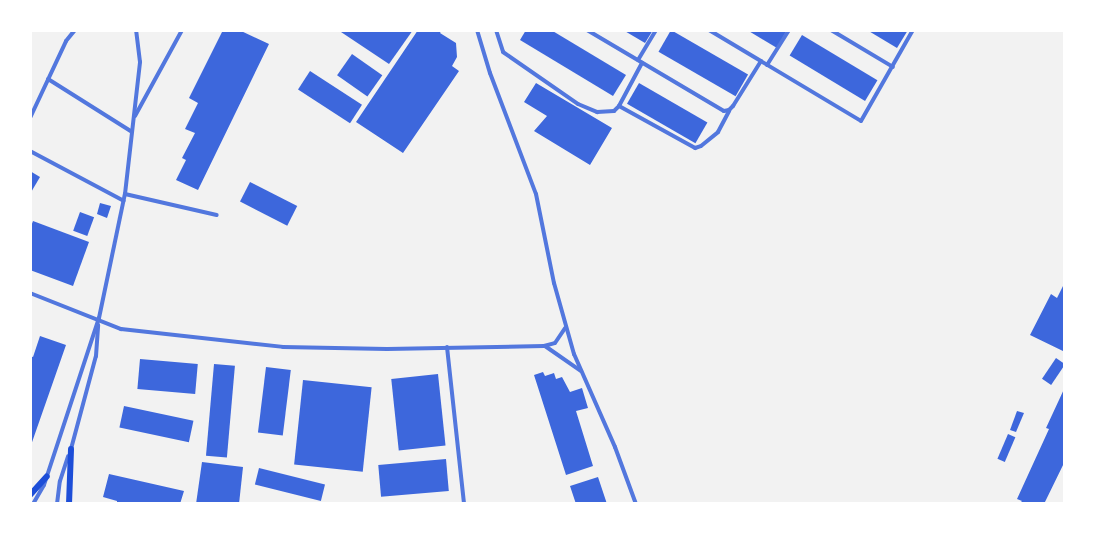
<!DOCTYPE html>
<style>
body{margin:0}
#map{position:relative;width:1095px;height:534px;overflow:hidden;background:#f2f2f2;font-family:"Noto Sans",sans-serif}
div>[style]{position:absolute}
.building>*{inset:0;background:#3d67dc;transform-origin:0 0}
.minor>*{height:4px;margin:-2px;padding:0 2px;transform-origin:2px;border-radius:2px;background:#5277de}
.primary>*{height:6px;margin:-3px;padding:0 3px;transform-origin:3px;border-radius:3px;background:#1d4ed8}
span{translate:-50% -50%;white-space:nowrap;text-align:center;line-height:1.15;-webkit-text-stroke:6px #fff;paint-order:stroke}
.frame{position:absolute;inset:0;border:32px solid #fff;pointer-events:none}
</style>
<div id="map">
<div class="building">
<i style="clip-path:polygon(223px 30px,239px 30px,269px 44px,198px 190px,176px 180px,186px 160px,182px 158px,195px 133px,185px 129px,198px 103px,189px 98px)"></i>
<i style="clip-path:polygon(338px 30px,413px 30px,389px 64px)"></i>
<i style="clip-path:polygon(418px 30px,442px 30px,440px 33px,456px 43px,457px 57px,452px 66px,459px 71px,403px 153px,356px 122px)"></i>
<i style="clip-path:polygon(526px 30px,551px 30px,626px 75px,613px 96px,520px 40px)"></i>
<i style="clip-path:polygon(623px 30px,653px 30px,645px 43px)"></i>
<i style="left:671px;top:30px;width:89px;height:25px;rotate:30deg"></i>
<i style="clip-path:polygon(747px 30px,787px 30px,777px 48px)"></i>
<i style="clip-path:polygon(867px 30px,908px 30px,897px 48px)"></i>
<i style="left:802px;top:35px;width:88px;height:24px;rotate:31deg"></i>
<i style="left:352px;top:54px;width:37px;height:26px;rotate:35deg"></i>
<i style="left:310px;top:71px;width:62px;height:22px;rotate:33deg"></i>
<i style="clip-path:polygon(536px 83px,612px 128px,590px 165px,534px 131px,547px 116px,524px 102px)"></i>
<i style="left:639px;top:83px;width:79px;height:24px;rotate:30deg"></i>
<i style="clip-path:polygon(30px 171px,40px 177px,30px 194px)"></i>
<i style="left:250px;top:182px;width:53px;height:22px;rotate:27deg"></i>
<i style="clip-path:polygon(100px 203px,111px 206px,107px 218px,97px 214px)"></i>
<i style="left:80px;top:212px;width:15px;height:20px;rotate:20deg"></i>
<i style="clip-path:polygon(33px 221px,89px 242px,73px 286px,30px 270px,30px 229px)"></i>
<i style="clip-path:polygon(1065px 282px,1065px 352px,1030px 335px,1051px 294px,1057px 298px)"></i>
<i style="clip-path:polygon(40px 336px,66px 345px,30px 448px,30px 356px,33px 357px)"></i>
<i style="left:1056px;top:358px;width:11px;height:25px;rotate:34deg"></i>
<i style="left:140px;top:359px;width:58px;height:30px;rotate:5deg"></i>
<i style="left:214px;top:364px;width:21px;height:92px;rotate:5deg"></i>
<i style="left:266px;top:367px;width:25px;height:66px;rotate:7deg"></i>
<i style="clip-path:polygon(543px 372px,545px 376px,554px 373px,556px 379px,562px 377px,570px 392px,582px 388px,588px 408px,576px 411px,593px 466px,566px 475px,534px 375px)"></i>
<i style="left:438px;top:374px;width:72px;height:47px;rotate:84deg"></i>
<i style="left:303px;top:380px;width:69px;height:85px;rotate:6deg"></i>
<i style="clip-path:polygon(1065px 387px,1065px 461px,1044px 504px,1019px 504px,1022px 501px,1017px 499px,1049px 429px,1046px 428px)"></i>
<i style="left:124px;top:406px;width:71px;height:22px;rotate:12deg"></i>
<i style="clip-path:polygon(1017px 411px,1024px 413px,1016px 432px,1010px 430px)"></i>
<i style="left:1008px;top:434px;width:8px;height:27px;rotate:23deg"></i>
<i style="left:446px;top:459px;width:32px;height:68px;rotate:85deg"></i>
<i style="clip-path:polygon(202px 462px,243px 467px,239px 504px,196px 504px)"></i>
<i style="left:259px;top:468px;width:68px;height:17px;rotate:14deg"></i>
<i style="clip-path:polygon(109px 474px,184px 491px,180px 504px,117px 504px,117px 501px,103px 497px)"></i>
<i style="clip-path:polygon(598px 477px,607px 504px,576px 504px,570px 486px)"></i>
</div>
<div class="minor">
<i style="left:477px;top:30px;width:45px;rotate:73.2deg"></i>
<i style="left:490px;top:73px;width:129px;rotate:69.2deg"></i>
<i style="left:536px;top:194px;width:91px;rotate:78.6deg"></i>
<i style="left:554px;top:283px;width:74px;rotate:74.3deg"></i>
<i style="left:574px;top:354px;width:102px;rotate:66.2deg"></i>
<i style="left:615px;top:447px;width:61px;rotate:69.8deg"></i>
<i style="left:496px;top:30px;width:23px;rotate:72deg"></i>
<i style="left:503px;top:52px;width:91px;rotate:34.7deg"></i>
<i style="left:578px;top:104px;width:21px;rotate:23deg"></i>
<i style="left:597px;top:112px;width:17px;rotate:-3deg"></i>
<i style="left:614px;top:111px;width:7px;rotate:-45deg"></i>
<i style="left:619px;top:106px;width:49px;rotate:-61.9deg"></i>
<i style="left:587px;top:30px;width:159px;rotate:30.6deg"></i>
<i style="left:724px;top:111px;width:5px;rotate:-11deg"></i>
<i style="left:729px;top:110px;width:6px;rotate:-45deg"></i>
<i style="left:733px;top:106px;width:53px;rotate:-58.1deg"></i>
<i style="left:709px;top:30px;width:177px;rotate:30.9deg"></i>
<i style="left:861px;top:121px;width:105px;rotate:-60.3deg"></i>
<i style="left:831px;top:30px;width:72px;rotate:30.8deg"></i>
<i style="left:638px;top:60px;width:35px;rotate:-59deg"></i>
<i style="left:767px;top:65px;width:41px;rotate:-57.8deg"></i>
<i style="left:48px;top:79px;width:99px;rotate:32.2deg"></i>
<i style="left:619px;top:106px;width:87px;rotate:28.9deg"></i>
<i style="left:695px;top:148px;width:6px;rotate:-18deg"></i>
<i style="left:701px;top:146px;width:22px;rotate:-39deg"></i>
<i style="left:718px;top:132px;width:24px;rotate:-62deg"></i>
<i style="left:135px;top:116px;width:98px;rotate:-61.3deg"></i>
<i style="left:30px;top:118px;width:85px;rotate:-64.9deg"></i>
<i style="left:66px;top:41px;width:14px;rotate:-51deg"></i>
<i style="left:30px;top:151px;width:106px;rotate:28deg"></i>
<i style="left:125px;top:194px;width:94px;rotate:12.9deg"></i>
<i style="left:30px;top:293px;width:98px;rotate:21.6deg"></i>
<i style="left:121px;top:329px;width:163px;rotate:6.3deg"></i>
<i style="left:283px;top:347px;width:104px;rotate:1.1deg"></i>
<i style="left:387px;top:349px;width:157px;rotate:-1.1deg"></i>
<i style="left:544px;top:346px;width:11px;rotate:-15deg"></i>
<i style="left:555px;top:343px;width:18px;rotate:-56deg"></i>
<i style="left:545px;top:346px;width:44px;rotate:34.8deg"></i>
<i style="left:447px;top:347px;width:158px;rotate:83.8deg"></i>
<i style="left:71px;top:449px;width:96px;rotate:-75deg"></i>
<i style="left:96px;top:356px;width:31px;rotate:-86deg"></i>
<i style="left:33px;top:504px;width:22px;rotate:-60deg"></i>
<i style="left:44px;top:485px;width:176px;rotate:-71.8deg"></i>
<i style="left:99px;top:318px;width:127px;rotate:-78.2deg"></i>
<i style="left:125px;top:194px;width:133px;rotate:-83.5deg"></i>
<i style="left:140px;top:62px;width:32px;rotate:-97deg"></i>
<i style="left:57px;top:504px;width:23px;rotate:-83deg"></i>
<i style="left:60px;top:481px;width:26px;rotate:-72deg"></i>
</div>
<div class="primary">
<i style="left:30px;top:495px;width:25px;rotate:-48deg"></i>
<i style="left:69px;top:504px;width:55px;rotate:-87.9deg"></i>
</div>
<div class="frame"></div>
</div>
